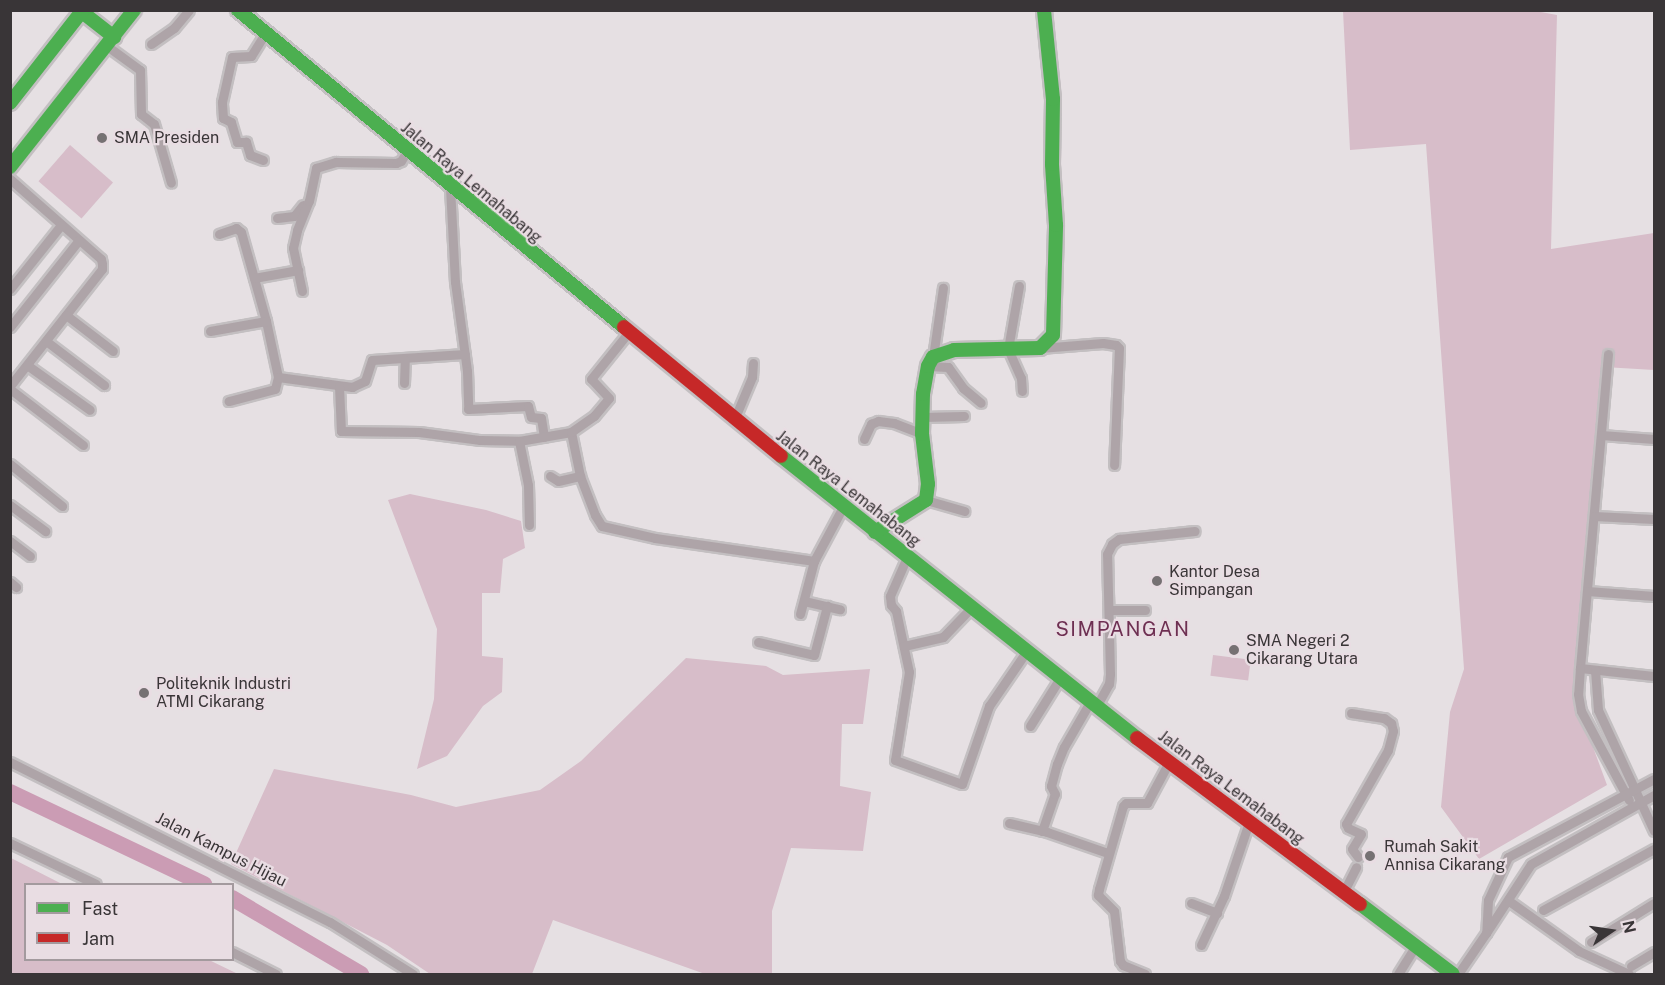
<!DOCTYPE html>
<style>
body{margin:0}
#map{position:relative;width:1665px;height:985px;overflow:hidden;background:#e6e0e3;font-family:"Public Sans",sans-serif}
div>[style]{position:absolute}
.green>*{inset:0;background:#d7bdc9;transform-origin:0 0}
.river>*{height:16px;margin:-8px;padding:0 8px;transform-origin:8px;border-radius:8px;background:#cb9cb4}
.roads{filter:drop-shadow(2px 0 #c3bfc1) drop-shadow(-2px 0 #c3bfc1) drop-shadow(0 2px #c3bfc1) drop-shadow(0 -2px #c3bfc1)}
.street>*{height:9px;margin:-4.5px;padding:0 4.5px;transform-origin:4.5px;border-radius:4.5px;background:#aea4a8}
.fast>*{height:14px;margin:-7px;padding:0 7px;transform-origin:7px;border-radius:7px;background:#4caf50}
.jam>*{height:14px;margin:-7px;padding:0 7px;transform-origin:7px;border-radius:7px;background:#c62828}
.dots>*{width:16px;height:16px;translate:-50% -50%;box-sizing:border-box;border:3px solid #e9dde3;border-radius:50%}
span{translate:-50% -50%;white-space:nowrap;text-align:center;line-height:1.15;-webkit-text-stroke:4.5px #e9dde3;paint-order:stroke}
.poi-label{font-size:16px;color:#393537}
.left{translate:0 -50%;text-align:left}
.street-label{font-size:16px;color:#393537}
.quarter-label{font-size:20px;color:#6e2f52;letter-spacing:1.5px}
.frame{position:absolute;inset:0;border:12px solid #393537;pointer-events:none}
.legend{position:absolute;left:24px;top:883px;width:210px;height:78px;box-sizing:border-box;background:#e9dde3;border:2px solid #a39a9e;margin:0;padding:8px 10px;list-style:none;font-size:18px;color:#393537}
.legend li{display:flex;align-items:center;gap:12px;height:30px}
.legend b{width:30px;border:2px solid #a39a9e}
.north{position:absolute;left:1581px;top:901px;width:60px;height:60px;-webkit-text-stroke:4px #e9dde3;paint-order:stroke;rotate:77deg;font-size:16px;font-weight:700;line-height:24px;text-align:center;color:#393537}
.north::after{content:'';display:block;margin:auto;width:21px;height:27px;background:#393537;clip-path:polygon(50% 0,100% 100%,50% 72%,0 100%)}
</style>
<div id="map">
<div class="green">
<i style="clip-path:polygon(1530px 10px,1557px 15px,1551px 249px,1654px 233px,1654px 370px,1604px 367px,1573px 693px,1607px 785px,1479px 859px,1441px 807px,1450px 712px,1464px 669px,1426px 144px,1350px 150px,1343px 11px)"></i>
<i style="left:70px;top:145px;width:57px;height:48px;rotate:41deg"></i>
<i style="clip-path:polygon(410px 494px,486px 510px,521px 521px,525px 548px,503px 559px,500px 593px,482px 593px,482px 656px,503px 658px,502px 692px,483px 706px,447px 756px,417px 769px,434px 699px,437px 629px,388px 500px)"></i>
<i style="left:1213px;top:655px;width:38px;height:21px;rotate:7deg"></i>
<i style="clip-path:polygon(686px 658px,766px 666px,783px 675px,870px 669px,863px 724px,842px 724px,840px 786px,871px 792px,863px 851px,791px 848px,772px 911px,772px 974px,705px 974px,553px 920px,532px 974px,430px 974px,387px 945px,231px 864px,274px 769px,411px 795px,456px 807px,540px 790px,581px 761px)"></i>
<i style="clip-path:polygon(11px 858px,62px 884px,26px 884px,26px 960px,209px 960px,238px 974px,11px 974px)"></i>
</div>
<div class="river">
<i style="left:10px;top:792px;width:215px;rotate:25.4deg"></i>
<i style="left:232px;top:898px;width:150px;rotate:30.5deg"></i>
</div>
<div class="roads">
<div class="street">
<i style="left:151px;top:44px;width:28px;rotate:-35deg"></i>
<i style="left:174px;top:28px;width:23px;rotate:-50deg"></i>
<i style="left:107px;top:46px;width:41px;rotate:36deg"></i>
<i style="left:140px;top:70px;width:44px;rotate:88.7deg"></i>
<i style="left:141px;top:114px;width:16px;rotate:38deg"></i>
<i style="left:154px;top:124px;width:61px;rotate:73.9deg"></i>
<i style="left:263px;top:160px;width:14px;rotate:-159deg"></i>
<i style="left:250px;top:155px;width:14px;rotate:-107deg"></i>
<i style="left:246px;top:142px;width:9px;rotate:180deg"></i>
<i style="left:237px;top:142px;width:21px;rotate:-107deg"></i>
<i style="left:231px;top:122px;width:9px;rotate:-153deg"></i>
<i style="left:223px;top:118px;width:16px;rotate:-94deg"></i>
<i style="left:222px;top:102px;width:46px;rotate:-77.5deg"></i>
<i style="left:232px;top:57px;width:19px;rotate:-3deg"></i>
<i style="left:251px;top:56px;width:26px;rotate:-58deg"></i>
<i style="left:10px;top:179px;width:121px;rotate:41.3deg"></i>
<i style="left:101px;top:259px;width:5px;rotate:79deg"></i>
<i style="left:102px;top:264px;width:5px;rotate:90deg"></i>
<i style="left:102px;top:269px;width:149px;rotate:128.2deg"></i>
<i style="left:450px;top:187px;width:95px;rotate:87deg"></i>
<i style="left:455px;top:282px;width:90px;rotate:82.3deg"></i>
<i style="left:467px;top:371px;width:38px;rotate:88deg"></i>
<i style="left:468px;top:409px;width:60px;rotate:-2.9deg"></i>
<i style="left:528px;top:406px;width:11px;rotate:75deg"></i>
<i style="left:531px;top:417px;width:10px;rotate:6deg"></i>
<i style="left:541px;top:418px;width:19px;rotate:81deg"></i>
<i style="left:277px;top:218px;width:17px;rotate:-7deg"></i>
<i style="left:294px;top:216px;width:14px;rotate:-51deg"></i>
<i style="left:219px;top:234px;width:18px;rotate:-19deg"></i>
<i style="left:236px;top:228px;width:6px;rotate:39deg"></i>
<i style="left:241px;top:232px;width:92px;rotate:74.3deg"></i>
<i style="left:266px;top:321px;width:57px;rotate:77.9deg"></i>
<i style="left:278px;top:377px;width:12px;rotate:104deg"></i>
<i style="left:275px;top:389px;width:48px;rotate:165.4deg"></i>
<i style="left:254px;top:278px;width:45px;rotate:-10.3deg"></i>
<i style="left:1019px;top:286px;width:64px;rotate:99.9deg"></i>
<i style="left:1008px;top:349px;width:32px;rotate:66deg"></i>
<i style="left:1021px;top:378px;width:13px;rotate:86deg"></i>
<i style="left:10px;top:289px;width:82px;rotate:-51.4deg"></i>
<i style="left:302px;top:291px;width:44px;rotate:-101.8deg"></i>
<i style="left:293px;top:248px;width:18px;rotate:-77deg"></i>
<i style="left:297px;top:230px;width:31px;rotate:-68deg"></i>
<i style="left:309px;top:201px;width:34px;rotate:-78deg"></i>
<i style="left:316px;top:168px;width:21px;rotate:-17deg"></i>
<i style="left:336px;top:162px;width:60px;rotate:1deg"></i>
<i style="left:396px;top:163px;width:5px;rotate:-22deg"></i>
<i style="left:401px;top:161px;width:12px;rotate:-59deg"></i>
<i style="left:66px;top:315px;width:59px;rotate:37.5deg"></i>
<i style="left:10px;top:327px;width:111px;rotate:-51.6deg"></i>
<i style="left:210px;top:331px;width:57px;rotate:-10.1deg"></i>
<i style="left:46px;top:341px;width:73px;rotate:37.2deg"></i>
<i style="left:1040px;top:348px;width:63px;rotate:-4.5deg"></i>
<i style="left:1103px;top:343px;width:13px;rotate:9deg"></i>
<i style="left:1116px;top:345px;width:4px;rotate:45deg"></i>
<i style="left:1119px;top:348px;width:117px;rotate:92.4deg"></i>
<i style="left:1608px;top:354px;width:315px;rotate:95.1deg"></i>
<i style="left:1580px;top:668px;width:74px;rotate:6.2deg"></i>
<i style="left:933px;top:357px;width:70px;rotate:-81.8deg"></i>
<i style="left:27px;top:365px;width:77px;rotate:35.5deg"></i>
<i style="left:928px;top:366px;width:20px;rotate:3deg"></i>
<i style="left:948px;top:367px;width:26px;rotate:54deg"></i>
<i style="left:963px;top:388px;width:23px;rotate:40deg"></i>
<i style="left:278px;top:377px;width:75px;rotate:7.7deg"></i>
<i style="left:352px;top:387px;width:14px;rotate:-25deg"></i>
<i style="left:365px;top:381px;width:22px;rotate:-72deg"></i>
<i style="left:372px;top:360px;width:93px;rotate:-3.7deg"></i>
<i style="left:404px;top:383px;width:23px;rotate:-88deg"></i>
<i style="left:339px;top:386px;width:45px;rotate:87.5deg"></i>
<i style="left:341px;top:431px;width:78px;rotate:0.7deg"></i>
<i style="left:419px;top:432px;width:62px;rotate:7.5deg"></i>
<i style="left:480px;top:440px;width:39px;rotate:1deg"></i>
<i style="left:519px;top:441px;width:53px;rotate:-9.8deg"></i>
<i style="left:571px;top:432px;width:45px;rotate:78.4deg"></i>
<i style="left:580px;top:476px;width:42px;rotate:69deg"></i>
<i style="left:595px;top:515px;width:13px;rotate:58deg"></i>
<i style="left:602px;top:526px;width:54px;rotate:12.8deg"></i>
<i style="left:655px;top:538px;width:161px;rotate:8.2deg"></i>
<i style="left:10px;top:389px;width:92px;rotate:37.5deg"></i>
<i style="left:923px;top:417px;width:41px;rotate:-1.4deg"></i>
<i style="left:734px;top:420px;width:47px;rotate:-67.3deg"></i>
<i style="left:752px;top:377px;width:14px;rotate:-86deg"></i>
<i style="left:571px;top:432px;width:28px;rotate:-35deg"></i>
<i style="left:594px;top:416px;width:23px;rotate:-50deg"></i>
<i style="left:609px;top:398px;width:26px;rotate:-133deg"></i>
<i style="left:591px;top:379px;width:59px;rotate:-51.2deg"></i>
<i style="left:1601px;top:435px;width:53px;rotate:4.3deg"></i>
<i style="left:864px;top:439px;width:17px;rotate:-65deg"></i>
<i style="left:871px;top:424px;width:8px;rotate:-23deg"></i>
<i style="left:878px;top:421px;width:16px;rotate:7deg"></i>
<i style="left:894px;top:423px;width:30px;rotate:21deg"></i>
<i style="left:519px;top:441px;width:45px;rotate:78.4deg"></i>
<i style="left:528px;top:485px;width:40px;rotate:88.6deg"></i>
<i style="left:10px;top:464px;width:67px;rotate:38.9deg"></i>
<i style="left:550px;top:476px;width:9px;rotate:32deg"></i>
<i style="left:558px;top:481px;width:23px;rotate:-13deg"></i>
<i style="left:926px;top:500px;width:40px;rotate:16deg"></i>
<i style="left:10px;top:505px;width:44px;rotate:36.6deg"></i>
<i style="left:1594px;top:516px;width:60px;rotate:2.9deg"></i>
<i style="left:10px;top:541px;width:25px;rotate:37deg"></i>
<i style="left:907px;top:557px;width:43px;rotate:113.6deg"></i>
<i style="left:890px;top:596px;width:9px;rotate:84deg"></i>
<i style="left:891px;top:605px;width:8px;rotate:50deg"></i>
<i style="left:896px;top:611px;width:62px;rotate:78deg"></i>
<i style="left:909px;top:672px;width:89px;rotate:99deg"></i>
<i style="left:895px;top:760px;width:71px;rotate:19.7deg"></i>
<i style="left:962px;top:784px;width:83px;rotate:-70.9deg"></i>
<i style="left:989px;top:706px;width:65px;rotate:-55.6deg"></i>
<i style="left:10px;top:582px;width:8px;rotate:40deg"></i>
<i style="left:1587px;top:591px;width:67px;rotate:4.3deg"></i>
<i style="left:804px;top:601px;width:37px;rotate:13deg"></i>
<i style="left:1110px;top:610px;width:35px"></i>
<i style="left:800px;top:614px;width:55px;rotate:-75.2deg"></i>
<i style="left:814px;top:561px;width:61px;rotate:-61.8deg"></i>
<i style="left:758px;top:642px;width:57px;rotate:13.1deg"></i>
<i style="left:814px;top:655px;width:51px;rotate:-75.1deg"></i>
<i style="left:904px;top:646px;width:40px;rotate:-13deg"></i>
<i style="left:943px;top:637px;width:40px;rotate:-46deg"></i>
<i style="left:1580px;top:668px;width:26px;rotate:94deg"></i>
<i style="left:1578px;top:694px;width:17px;rotate:80deg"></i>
<i style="left:1581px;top:711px;width:101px;rotate:61.7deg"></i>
<i style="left:1595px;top:670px;width:40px;rotate:85.7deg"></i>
<i style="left:1598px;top:710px;width:133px;rotate:65.2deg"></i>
<i style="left:1096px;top:707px;width:26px;rotate:-61deg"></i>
<i style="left:1109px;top:684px;width:10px;rotate:-84deg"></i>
<i style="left:1110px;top:674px;width:120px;rotate:-91.4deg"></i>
<i style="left:1107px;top:554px;width:11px;rotate:-63deg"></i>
<i style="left:1112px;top:544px;width:9px;rotate:-36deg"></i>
<i style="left:1119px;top:539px;width:76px;rotate:-6deg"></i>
<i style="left:1351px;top:713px;width:33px;rotate:9deg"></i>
<i style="left:1384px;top:718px;width:9px;rotate:36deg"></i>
<i style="left:1391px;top:723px;width:8px;rotate:76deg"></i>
<i style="left:1393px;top:731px;width:20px;rotate:105deg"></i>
<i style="left:1388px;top:750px;width:85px;rotate:119.6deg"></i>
<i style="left:1346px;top:824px;width:4px;rotate:63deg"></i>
<i style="left:1348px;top:828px;width:14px;rotate:25deg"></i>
<i style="left:1361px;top:834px;width:17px;rotate:121deg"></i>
<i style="left:1352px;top:849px;width:10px;rotate:53deg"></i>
<i style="left:1030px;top:726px;width:57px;rotate:-58deg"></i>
<i style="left:10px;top:762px;width:358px;rotate:26.6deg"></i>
<i style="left:330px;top:922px;width:98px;rotate:32.1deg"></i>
<i style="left:1654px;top:779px;width:166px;rotate:151.9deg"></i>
<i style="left:1508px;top:857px;width:47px;rotate:114.9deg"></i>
<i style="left:1488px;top:900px;width:33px;rotate:93deg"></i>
<i style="left:1486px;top:933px;width:82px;rotate:-56.9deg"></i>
<i style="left:1531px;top:864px;width:141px;rotate:-29.3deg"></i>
<i style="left:1009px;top:823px;width:39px;rotate:13deg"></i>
<i style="left:1047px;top:832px;width:65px;rotate:19deg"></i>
<i style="left:1042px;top:831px;width:39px;rotate:-71deg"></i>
<i style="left:1055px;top:794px;width:9px;rotate:-117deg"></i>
<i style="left:1051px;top:786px;width:23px;rotate:-75deg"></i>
<i style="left:1057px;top:764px;width:18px;rotate:-68deg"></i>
<i style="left:1064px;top:747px;width:52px;rotate:-60deg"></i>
<i style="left:10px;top:843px;width:95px;rotate:25.5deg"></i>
<i style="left:1343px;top:893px;width:29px;rotate:-63deg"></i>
<i style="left:1509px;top:901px;width:86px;rotate:35.5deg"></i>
<i style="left:1579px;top:951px;width:55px;rotate:24.7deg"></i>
<i style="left:1191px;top:903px;width:28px;rotate:21deg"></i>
<i style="left:1543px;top:910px;width:127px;rotate:-28.8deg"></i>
<i style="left:1591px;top:942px;width:74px;rotate:-31.8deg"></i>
<i style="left:1201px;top:945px;width:54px;rotate:-64.9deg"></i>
<i style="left:1224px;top:896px;width:78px;rotate:-71.3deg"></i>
<i style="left:232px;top:952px;width:49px;rotate:26.6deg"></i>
<i style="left:1631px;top:966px;width:27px;rotate:-31deg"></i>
<i style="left:1145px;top:974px;width:24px;rotate:-158deg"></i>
<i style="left:1123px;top:965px;width:5px;rotate:-127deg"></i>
<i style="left:1120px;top:961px;width:50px;rotate:-96.8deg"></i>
<i style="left:1114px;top:911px;width:23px;rotate:-135deg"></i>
<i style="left:1098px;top:895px;width:6px;rotate:-81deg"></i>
<i style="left:1099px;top:889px;width:86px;rotate:-73.9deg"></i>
<i style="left:1123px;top:806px;width:4px;rotate:-45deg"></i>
<i style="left:1126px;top:803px;width:21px"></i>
<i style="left:1147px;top:803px;width:47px;rotate:-61.8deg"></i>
<i style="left:1398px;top:974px;width:32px;rotate:-58deg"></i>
<i style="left:1458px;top:974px;width:50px;rotate:-55.7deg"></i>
</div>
<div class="fast">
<i style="left:238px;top:10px;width:499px;rotate:39.4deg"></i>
<i style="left:82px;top:12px;width:41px;rotate:38deg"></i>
<i style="left:10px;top:103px;width:118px;rotate:-51.9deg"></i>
<i style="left:10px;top:167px;width:200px;rotate:-51.7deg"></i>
<i style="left:781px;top:456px;width:454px;rotate:38.4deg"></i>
<i style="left:875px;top:532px;width:60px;rotate:-32.1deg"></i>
<i style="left:926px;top:500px;width:16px;rotate:-83deg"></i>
<i style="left:928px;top:484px;width:50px;rotate:-96.8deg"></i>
<i style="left:922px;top:434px;width:40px;rotate:-88.6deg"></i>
<i style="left:923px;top:394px;width:28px;rotate:-80deg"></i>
<i style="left:928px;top:366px;width:10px;rotate:-61deg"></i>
<i style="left:933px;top:357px;width:22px;rotate:-18deg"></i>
<i style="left:954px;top:350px;width:86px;rotate:-1.3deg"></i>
<i style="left:1040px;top:348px;width:18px;rotate:-45deg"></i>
<i style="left:1053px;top:335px;width:110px;rotate:-88.4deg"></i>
<i style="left:1056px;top:225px;width:61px;rotate:-93.8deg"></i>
<i style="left:1052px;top:164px;width:65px;rotate:-89.1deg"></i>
<i style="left:1053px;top:99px;width:89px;rotate:-95.8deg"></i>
<i style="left:1360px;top:904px;width:116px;rotate:37deg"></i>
</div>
<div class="jam">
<i style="left:624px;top:327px;width:203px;rotate:39.4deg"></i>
<i style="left:1137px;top:738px;width:278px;rotate:36.7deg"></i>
</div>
</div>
<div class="dots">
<i style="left:102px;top:138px;background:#767173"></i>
<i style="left:1157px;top:581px;background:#767173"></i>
<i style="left:1234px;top:650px;background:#767173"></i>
<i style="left:144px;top:693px;background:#767173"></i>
<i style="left:1370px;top:856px;background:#767173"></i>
</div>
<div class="poi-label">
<span class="left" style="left:114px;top:138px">SMA Presiden</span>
<span class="left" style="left:1169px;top:581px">Kantor Desa<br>Simpangan</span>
<span class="left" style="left:1246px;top:650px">SMA Negeri 2<br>Cikarang Utara</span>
<span class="left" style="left:156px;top:693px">Politeknik Industri<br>ATMI Cikarang</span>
<span class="left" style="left:1384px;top:856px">Rumah Sakit<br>Annisa Cikarang</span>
</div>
<div class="street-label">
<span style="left:471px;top:183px;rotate:40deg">Jalan Raya Lemahabang</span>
<span style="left:848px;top:489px;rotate:38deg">Jalan Raya Lemahabang</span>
<span style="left:1231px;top:788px;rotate:37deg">Jalan Raya Lemahabang</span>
<span style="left:221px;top:850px;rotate:27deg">Jalan Kampus Hijau</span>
</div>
<div class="quarter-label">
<span style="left:1123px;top:629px">SIMPANGAN</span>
</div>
<div class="frame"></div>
<ul class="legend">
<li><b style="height:8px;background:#4caf50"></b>Fast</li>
<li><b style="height:8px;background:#c62828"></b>Jam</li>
</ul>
<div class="north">N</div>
</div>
